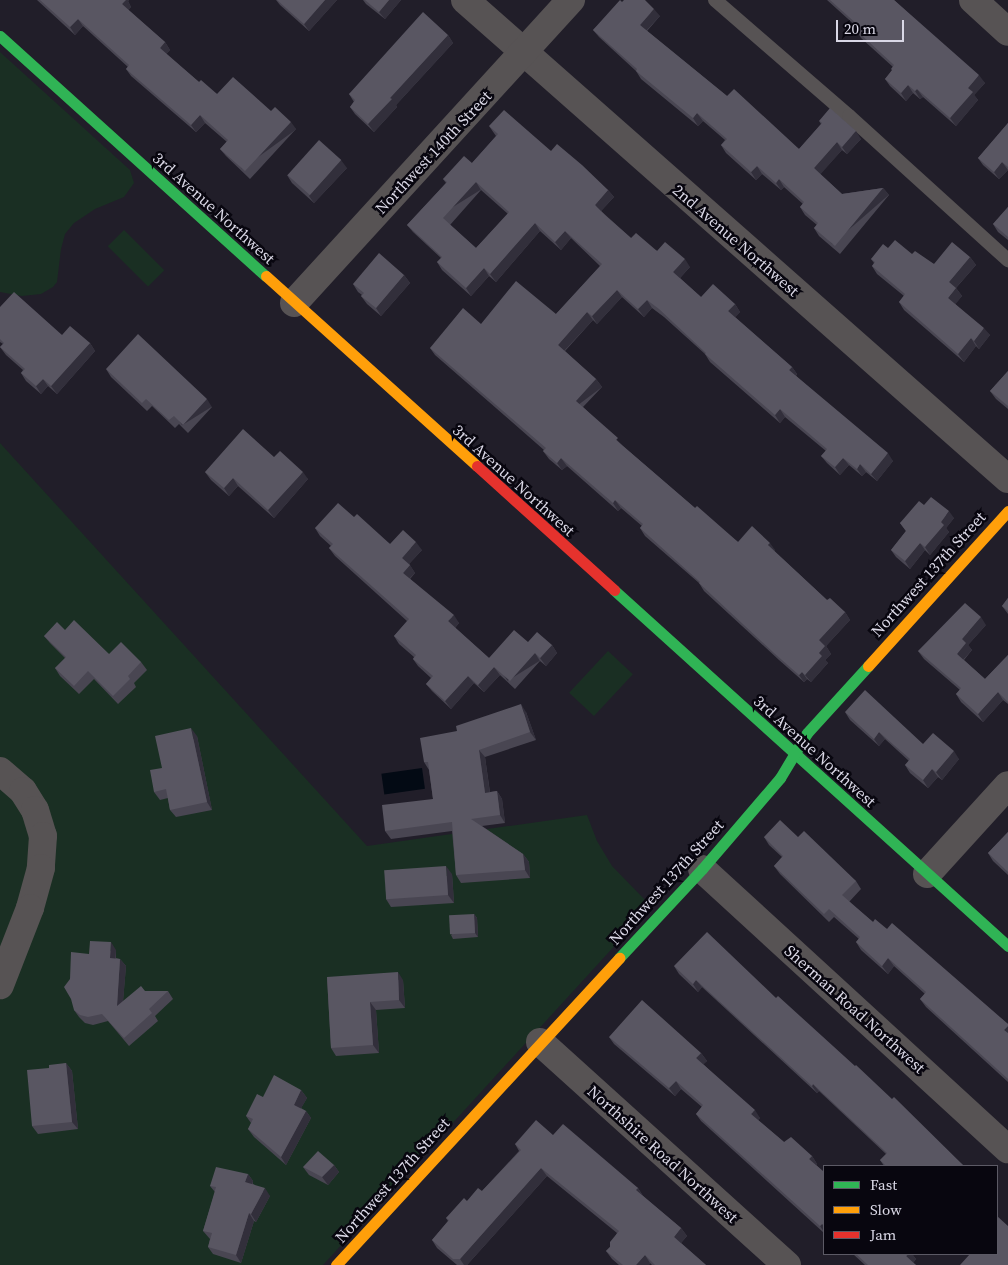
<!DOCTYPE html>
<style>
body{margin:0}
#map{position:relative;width:1008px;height:1265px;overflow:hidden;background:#211e29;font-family:"Source Serif 4",serif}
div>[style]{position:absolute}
.green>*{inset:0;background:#1a2f23;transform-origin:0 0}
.water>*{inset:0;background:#030a14;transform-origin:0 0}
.lane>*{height:14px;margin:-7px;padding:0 7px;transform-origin:7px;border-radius:7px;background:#575354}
.street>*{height:28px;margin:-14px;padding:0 14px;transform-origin:14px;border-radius:14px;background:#575354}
.fast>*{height:11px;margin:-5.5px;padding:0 5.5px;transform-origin:5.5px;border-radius:5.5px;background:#30b455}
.slow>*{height:11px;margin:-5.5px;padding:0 5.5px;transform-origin:5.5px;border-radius:5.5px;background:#ff9f0a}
.jam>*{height:11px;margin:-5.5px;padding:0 5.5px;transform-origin:5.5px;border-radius:5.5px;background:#e5322d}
.wall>*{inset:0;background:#494652}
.shaded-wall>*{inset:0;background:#322f3b;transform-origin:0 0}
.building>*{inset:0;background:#595662;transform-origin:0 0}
span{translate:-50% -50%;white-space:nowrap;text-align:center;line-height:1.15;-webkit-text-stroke:5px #08060f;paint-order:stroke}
.street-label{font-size:16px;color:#dad8e6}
.legend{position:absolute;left:823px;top:1165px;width:175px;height:90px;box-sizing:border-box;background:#08060f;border:1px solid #5c5a65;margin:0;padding:6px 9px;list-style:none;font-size:15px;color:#dad8e6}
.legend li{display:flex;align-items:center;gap:10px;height:25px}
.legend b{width:25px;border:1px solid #5c5a65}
.scale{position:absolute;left:836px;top:20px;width:68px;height:22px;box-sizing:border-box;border:2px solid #dad8e6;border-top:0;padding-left:6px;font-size:15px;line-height:18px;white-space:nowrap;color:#dad8e6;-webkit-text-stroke:4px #08060f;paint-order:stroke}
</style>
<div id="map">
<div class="green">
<i style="clip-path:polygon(0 52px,130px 170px,134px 183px,124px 197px,95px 209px,74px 223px,65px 234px,61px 249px,57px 282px,53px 287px,41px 294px,22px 296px,0 292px)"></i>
<i style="left:124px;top:230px;width:57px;height:23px;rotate:45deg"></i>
<i style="clip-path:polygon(0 443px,367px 846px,587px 815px,597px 841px,612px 866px,651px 906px,323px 1265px,0 1265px)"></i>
<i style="left:608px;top:651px;width:34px;height:57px;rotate:43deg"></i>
</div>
<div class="water">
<i style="left:422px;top:768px;width:21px;height:41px;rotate:82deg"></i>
</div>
<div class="lane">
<i style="left:715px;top:0;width:177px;rotate:40.9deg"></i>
<i style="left:849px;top:116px;width:215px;rotate:42.2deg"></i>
</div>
<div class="street">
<i style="left:465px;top:0;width:724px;rotate:41.42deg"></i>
<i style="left:973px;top:0;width:47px;rotate:42.4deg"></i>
<i style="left:294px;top:303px;width:411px;rotate:-47.6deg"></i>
<i style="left:0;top:771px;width:30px;rotate:41deg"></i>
<i style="left:23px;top:791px;width:22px;rotate:58deg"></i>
<i style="left:35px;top:810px;width:27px;rotate:73deg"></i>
<i style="left:43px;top:836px;width:32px;rotate:94deg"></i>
<i style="left:41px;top:868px;width:41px;rotate:105.4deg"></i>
<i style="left:30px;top:908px;width:83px;rotate:111.3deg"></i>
<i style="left:702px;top:869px;width:415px;rotate:42.5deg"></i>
<i style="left:927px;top:874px;width:120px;rotate:-47.7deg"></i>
<i style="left:540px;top:1042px;width:333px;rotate:42.1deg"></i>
</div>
<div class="fast">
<i style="left:0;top:36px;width:358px;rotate:42.1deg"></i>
<i style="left:614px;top:590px;width:531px;rotate:42.1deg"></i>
<i style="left:619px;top:958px;width:122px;rotate:-47deg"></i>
<i style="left:702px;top:869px;width:120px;rotate:-49.4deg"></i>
<i style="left:780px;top:778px;width:52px;rotate:-59deg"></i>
<i style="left:807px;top:733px;width:91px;rotate:-47.7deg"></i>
</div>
<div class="slow">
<i style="left:266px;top:276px;width:284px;rotate:42deg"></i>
<i style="left:868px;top:666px;width:209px;rotate:-47.9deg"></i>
<i style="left:336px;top:1265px;width:418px;rotate:-47.3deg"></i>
</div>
<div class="jam">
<i style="left:477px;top:466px;width:185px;rotate:42.1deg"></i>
</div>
<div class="wall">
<i style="clip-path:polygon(37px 0,129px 0,128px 1px,131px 7px,128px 10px,165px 42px,170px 50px,166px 54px,199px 82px,217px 94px,271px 111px,296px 129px,250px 179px,226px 156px,220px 149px,227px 142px,205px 123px,196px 132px,131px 76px,126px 69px,128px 67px,83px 26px,75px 35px)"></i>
<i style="clip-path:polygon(276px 0,337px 0,309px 31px,280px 5px)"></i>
<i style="clip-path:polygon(363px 0,401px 0,385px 19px,366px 4px)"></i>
<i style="clip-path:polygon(827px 0,894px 0,985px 83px,974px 95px,978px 100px,956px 126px,923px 97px,920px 99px,913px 93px,906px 101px,890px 86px,885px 79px,892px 71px,893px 67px,861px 38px,856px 30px,858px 28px)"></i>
<i style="clip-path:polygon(622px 2px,660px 16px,647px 31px,727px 96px,799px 149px,821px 124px,819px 121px,861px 139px,847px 154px,842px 150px,820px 174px,842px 194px,883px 188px,889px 195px,840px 254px,819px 236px,814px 228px,817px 225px,805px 215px,800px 207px,803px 204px,784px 187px,781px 190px,762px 174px,756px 180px,726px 153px,721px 145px,725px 140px,703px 121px,698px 126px,641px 79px,636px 71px,599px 37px,593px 30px)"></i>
<i style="clip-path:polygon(448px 35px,453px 43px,396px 105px,397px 107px,374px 132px,355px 114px,350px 107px,354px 102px,349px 94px)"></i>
<i style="clip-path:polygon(1008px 123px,1008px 170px,999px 179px,983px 165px,978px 158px)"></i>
<i style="clip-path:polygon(evenodd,489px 126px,551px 151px,608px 190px,614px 197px,601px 211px,631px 238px,690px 267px,680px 278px,701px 297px,735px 304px,740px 312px,735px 317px,792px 367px,797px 374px,796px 376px,893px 461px,877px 481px,866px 472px,862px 476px,849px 465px,840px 475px,827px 463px,821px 456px,826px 451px,785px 417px,780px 423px,710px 362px,705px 354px,664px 317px,652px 308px,644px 317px,622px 297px,597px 324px,593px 320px,565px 351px,596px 379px,602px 387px,583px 407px,623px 446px,695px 508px,738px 542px,775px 550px,774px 551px,827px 600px,845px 612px,850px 620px,826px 646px,831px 654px,825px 660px,828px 663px,811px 682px,807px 679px,804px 682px,779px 660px,704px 591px,699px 583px,645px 536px,640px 528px,642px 526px,621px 508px,618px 511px,567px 466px,562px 470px,549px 459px,543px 451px,544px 450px,435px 355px,430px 348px,481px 324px,556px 314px,600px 266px,571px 238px,561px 250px,540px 231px,496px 282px,489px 276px,471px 296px,442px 270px,437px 262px,441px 258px,413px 232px,407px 225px,446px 183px,443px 179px,472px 163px,496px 136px,489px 126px,481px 190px,508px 214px,476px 248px,450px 225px,481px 190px)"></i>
<i style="clip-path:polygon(347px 168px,314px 203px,292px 183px,287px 175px)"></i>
<i style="clip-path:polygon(1008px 207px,1008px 240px,998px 232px,993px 224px)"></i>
<i style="clip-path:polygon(888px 248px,912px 254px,934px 264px,970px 257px,976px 265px,956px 288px,962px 296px,955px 304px,990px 335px,979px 349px,976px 346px,964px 362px,904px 310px,899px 302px,904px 296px,877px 274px,872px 266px,874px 263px,871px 259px)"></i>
<i style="clip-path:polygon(404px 275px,410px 283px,381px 316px,367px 304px,361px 296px,362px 295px,358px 292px,353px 284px)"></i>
<i style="clip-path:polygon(0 307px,62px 335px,90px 343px,95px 351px,57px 394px,48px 386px,41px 394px,26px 381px,21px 373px,23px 370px,6px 355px,0 347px,3px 344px,0 342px)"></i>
<i style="clip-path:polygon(106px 369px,212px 407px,188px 433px,179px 424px,175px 428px,152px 406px,147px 411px,111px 377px)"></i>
<i style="clip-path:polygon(1008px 371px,1008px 409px,996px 399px,990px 391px)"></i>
<i style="clip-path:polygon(274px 457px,308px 479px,274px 518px,238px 486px,229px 496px,211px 480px,205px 472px)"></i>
<i style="clip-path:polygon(924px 505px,954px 518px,946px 528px,949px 532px,930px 555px,925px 550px,910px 569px,896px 557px,891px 550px,906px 531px,900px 523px)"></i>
<i style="clip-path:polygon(354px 517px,390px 544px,422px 550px,409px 564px,415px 573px,410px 579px,459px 623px,455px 628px,489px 658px,528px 642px,552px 645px,557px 653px,546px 666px,540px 661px,515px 689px,500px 675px,484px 692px,474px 683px,451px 709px,432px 691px,426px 684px,431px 678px,418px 666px,413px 659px,414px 657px,399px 644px,394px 636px,407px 621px,335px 556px,329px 548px,331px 546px,320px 536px,315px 528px)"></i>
<i style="clip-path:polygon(1008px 598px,1008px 614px,1002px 606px)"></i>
<i style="clip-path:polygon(986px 625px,968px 645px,972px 650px,964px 660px,985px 679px,1008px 655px,1008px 704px,1003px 700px,983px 722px,961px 702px,956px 694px,960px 690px,924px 659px,918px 651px)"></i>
<i style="clip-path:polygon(65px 630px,109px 654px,141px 662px,147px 670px,134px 683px,136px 687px,118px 704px,94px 679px,79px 694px,60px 676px,55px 668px,65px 658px,50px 643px,44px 636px)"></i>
<i style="clip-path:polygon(526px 712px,536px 740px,485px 757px,490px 792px,497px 791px,502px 799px,505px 823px,482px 826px,523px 854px,529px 862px,530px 878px,461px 883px,456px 875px,452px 831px,391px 839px,385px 831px,433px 799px,429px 770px,424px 762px,457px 731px)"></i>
<i style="clip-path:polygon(845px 712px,923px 744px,959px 759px,942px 780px,938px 777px,928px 788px,910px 773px,905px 765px,909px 761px,885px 739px,879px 746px,850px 720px)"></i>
<i style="clip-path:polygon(197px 736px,212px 810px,176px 817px,170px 810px,168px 798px,160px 800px,154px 792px,162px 768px)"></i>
<i style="clip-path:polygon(1008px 832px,1008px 875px,993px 861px,988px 853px)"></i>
<i style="clip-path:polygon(764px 837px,798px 837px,856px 881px,861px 889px,849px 902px,873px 922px,887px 929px,1008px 1024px,1008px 1082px,926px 1007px,920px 999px,925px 994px,894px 966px,888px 974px,861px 950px,856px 942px,859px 939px,834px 917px,829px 922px,780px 874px,774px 866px,782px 857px,769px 845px)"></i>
<i style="clip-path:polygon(452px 874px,454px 903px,391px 907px,386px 899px)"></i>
<i style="clip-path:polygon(474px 914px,477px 918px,478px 937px,453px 939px,451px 935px)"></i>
<i style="clip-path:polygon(116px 950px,116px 958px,120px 959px,126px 966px,123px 1001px,145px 991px,168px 991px,173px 999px,155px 1016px,158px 1021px,129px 1046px,108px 1021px,93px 1025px,85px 1023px,79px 1017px,74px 1010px,89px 954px)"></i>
<i style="clip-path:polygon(674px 966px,776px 998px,964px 1166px,884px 1166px,880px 1160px,886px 1154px,819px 1091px,817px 1093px,702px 987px,698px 992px,679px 974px)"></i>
<i style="clip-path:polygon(327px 977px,403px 980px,405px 1008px,376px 1010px,379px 1053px,336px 1056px,331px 1048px)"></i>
<i style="clip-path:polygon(609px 1037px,701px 1053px,707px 1061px,703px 1064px,760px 1118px,758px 1120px,784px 1142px,812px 1156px,817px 1164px,816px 1165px,824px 1172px,824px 1233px,701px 1121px,696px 1114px,702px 1107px,681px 1089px,675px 1096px,614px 1044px)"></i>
<i style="clip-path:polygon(66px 1063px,72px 1071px,78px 1129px,38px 1134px,32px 1126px,49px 1068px)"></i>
<i style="clip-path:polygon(301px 1090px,307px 1098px,301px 1108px,306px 1111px,311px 1118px,286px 1165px,254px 1137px,248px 1129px,251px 1123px,246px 1116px,263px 1097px)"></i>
<i style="clip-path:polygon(553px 1135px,638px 1188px,643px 1196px,681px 1228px,687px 1236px,681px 1243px,706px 1265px,652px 1265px,650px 1263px,649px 1265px,619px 1265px,612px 1259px,606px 1251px,610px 1247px,617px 1233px,547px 1176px,467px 1265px,457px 1265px,437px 1248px,432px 1240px,448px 1221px,446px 1218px,467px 1201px,482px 1191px,519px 1151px,515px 1144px)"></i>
<i style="clip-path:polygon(334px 1165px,339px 1172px,328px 1185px,309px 1175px,303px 1167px)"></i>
<i style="clip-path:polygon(248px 1174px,253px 1181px,253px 1184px,270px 1196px,256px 1222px,254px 1221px,241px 1263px,213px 1254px,208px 1247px,210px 1239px,203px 1231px,215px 1192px,210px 1186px)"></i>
<i style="clip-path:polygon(853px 1254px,912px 1254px,916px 1259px,913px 1263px,916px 1265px,865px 1265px)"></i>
</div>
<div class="shaded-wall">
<i style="clip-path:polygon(125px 0,129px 0,128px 1px,131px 7px,127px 12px,122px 4px)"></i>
<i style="clip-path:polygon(325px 0,337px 0,309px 31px,304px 24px)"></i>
<i style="clip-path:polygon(389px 0,401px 0,385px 19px,379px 12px)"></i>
<i style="clip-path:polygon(654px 9px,660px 16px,645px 32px,640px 25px)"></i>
<i style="clip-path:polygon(78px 19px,83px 26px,75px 35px,70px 27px)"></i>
<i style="clip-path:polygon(448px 35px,453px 43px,396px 105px,397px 107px,374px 132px,368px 124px,390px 98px)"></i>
<i style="clip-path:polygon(165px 42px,170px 50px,165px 55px,160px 48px)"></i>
<i style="clip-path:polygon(979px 75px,985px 83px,974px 95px,978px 100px,956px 126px,950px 118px,968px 88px)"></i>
<i style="clip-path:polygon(908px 85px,913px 93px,906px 101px,901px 93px)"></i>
<i style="clip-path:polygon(917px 89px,923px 97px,920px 99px,915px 91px)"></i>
<i style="clip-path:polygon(697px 113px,703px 121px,698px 126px,693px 118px)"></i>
<i style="clip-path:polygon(200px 115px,205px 123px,196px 132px,191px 125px)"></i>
<i style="left:291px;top:122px;width:9px;height:67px;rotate:54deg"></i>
<i style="clip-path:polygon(856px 131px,861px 139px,847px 154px,842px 147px)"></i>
<i style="clip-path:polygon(837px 142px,842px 150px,819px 176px,814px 168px)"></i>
<i style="clip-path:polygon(341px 160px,347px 168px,314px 203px,309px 196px)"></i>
<i style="clip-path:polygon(1002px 162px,1008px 170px,999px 179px,994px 172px)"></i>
<i style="clip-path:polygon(757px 166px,762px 174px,756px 180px,751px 172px)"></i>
<i style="clip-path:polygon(779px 179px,784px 187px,781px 190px,776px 183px)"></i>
<i style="left:476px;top:182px;width:9px;height:49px;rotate:58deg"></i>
<i style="left:883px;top:188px;width:9px;height:75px;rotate:49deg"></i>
<i style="clip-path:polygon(608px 190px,614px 197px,600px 212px,595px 205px)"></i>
<i style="clip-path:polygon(535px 223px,540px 231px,496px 282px,490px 274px)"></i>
<i style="clip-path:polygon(565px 231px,571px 238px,561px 250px,555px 242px)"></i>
<i style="clip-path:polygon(970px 257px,976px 265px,954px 290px,949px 282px)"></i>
<i style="clip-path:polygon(685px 259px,690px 267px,678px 280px,673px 272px)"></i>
<i style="clip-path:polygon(484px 268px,489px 276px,471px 296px,466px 288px)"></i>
<i style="clip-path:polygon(404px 275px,410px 283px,381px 316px,376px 308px)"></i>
<i style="clip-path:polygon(956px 288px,962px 296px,954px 306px,948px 298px)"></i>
<i style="clip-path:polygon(617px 290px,622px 297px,597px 324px,592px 316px)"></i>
<i style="clip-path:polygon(647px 300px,652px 308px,644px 317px,638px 309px)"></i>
<i style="clip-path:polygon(735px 304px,740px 312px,734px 319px,728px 311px)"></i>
<i style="clip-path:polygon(587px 312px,593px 320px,563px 352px,558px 345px)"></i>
<i style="clip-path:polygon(984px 328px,990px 335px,979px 349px,974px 341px)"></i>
<i style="clip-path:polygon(971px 338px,976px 346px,964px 362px,958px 354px)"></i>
<i style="clip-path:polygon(90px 343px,95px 351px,57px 394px,51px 386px)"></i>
<i style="clip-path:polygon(792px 367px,797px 374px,794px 377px,789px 370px)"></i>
<i style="clip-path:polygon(43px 379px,48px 386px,41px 394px,36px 386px)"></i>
<i style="left:596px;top:379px;width:10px;height:30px;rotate:53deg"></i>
<i style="left:207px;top:399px;width:9px;height:35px;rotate:58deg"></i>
<i style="clip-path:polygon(780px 409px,785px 417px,780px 423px,775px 415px)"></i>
<i style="clip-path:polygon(888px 453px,893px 461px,877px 481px,871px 474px)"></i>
<i style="clip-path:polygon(561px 458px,567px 466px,562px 470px,557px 463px)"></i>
<i style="clip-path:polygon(843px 458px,849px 465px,840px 475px,835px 467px)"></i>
<i style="clip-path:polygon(860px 464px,866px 472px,862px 476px,857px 469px)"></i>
<i style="clip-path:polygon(303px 472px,308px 479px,274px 518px,268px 510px)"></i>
<i style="clip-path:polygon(233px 478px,238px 486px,229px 496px,224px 488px)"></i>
<i style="clip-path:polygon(615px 500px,621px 508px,618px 511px,613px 503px)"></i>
<i style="clip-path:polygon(949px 511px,954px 518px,946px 528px,949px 532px,930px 555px,925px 547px,941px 522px)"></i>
<i style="clip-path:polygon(416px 542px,422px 550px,407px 566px,402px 558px)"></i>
<i style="clip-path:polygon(770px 543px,775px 550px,773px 553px,768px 545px)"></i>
<i style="clip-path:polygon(920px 543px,925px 550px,910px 569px,905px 561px)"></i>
<i style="clip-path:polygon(410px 565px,415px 573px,408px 580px,403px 573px)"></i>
<i style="clip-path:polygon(845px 612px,850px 620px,826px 646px,831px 654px,825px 660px,828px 663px,811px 682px,805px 675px,819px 653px,819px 640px)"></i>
<i style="clip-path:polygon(454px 615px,459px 623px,454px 629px,448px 621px)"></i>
<i style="clip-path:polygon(981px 617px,986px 625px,968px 645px,972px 650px,962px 661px,957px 654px,962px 639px)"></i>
<i style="clip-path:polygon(552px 645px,557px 653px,546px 666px,540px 658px)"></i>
<i style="left:535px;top:653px;width:9px;height:38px;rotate:58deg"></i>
<i style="clip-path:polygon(494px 667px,500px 675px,484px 692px,478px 685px)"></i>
<i style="clip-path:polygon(802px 672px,807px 679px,804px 682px,799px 675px)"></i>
<i style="clip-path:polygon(468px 676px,474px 683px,451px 709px,445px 701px)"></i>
<i style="clip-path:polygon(998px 692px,1003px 700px,983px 722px,978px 714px)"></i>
<i style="clip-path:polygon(521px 704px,526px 712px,536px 740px,530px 732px)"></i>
<i style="clip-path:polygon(191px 728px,197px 736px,212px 810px,207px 802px)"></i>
<i style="clip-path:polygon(879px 732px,885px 739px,879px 746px,874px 739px)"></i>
<i style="clip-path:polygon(479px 750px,485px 757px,491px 801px,485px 793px)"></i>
<i style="clip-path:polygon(954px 751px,959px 759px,942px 780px,936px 772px)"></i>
<i style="clip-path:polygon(932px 769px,938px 777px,928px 788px,923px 780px)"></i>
<i style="clip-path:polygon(497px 791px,502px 799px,505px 823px,500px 815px)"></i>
<i style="clip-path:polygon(523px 854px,529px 862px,530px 878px,525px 870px)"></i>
<i style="clip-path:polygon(446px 866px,452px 874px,454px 903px,448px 895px)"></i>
<i style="clip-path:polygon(474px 914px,477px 918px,478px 937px,475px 933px)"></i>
<i style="clip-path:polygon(111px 942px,116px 950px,115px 966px,110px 958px)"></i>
<i style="clip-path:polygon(888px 958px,894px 966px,888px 974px,882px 966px)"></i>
<i style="clip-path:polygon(120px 959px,126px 966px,122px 1014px,117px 1006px)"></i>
<i style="clip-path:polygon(398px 972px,403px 980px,405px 1008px,399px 1000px)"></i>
<i style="clip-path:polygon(696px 980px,702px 987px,698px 992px,693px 984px)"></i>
<i style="clip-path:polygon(370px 1002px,376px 1010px,379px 1053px,373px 1045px)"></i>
<i style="clip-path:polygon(1008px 1026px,1008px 1035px,1004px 1030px)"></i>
<i style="clip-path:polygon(701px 1053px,707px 1061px,702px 1066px,696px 1058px)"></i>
<i style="clip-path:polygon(66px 1063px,72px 1071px,78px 1129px,72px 1122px)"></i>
<i style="clip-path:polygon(676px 1081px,681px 1089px,675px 1096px,669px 1088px)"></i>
<i style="clip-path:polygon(813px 1084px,819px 1091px,817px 1093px,812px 1086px)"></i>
<i style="clip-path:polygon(301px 1090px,307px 1098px,299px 1112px,294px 1105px)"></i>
<i style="clip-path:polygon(755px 1110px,760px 1118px,757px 1122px,751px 1114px)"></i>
<i style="clip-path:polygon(306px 1111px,311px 1118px,286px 1165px,281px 1157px)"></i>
<i style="clip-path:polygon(812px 1156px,817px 1164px,815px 1167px,809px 1159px)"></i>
<i style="clip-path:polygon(334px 1165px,339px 1172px,328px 1185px,322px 1177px)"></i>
<i style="clip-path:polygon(541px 1168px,547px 1176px,467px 1265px,464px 1265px,460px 1259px)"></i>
<i style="clip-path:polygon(248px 1174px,253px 1181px,251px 1190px,245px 1182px)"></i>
<i style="clip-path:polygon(265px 1188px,270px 1196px,256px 1222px,251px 1214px)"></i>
<i style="left:638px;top:1188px;width:9px;height:3px;rotate:58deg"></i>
<i style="clip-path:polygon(249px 1213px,254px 1221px,241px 1263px,236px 1255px)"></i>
<i style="clip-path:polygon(822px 1224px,824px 1226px,824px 1232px,820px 1226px)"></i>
<i style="clip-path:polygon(681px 1228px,687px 1236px,680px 1244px,674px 1237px)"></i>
<i style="clip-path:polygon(909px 1254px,912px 1254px,916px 1259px,912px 1264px,906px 1256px)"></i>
<i style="clip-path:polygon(645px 1255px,650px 1263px,649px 1265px,636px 1265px)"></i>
</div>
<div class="building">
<i style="clip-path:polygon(40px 0,126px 0,122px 4px,165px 42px,160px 48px,199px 82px,201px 80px,217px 94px,233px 77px,271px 111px,275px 107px,291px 122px,245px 171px,220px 149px,228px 140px,200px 115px,191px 125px,126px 69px,129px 65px,78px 19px,70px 27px)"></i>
<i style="clip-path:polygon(277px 0,325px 0,304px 24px)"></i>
<i style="clip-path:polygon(365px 0,389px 0,379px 12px)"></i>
<i style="clip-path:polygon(620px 0,622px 2px,624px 0,645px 0,654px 9px,640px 25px,727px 96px,734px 89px,799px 149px,822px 123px,819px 121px,830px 108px,856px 131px,842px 147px,837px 142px,814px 168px,842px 194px,883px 188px,835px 246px,814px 228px,818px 223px,800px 207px,804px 202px,779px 179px,776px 183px,757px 166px,751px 172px,721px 145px,727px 139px,697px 113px,693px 118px,636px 71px,637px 69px,593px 30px)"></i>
<i style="clip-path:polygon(830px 0,894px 0,979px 75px,968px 88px,973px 92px,950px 118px,917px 89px,915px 91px,908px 85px,901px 93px,885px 79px,892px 70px,891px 69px,894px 65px,856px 30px,859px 26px)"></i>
<i style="clip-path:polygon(423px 12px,448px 35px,390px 98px,392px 99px,368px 124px,350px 107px,355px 100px,349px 94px)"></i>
<i style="clip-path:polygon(evenodd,504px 110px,551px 151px,557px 144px,582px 165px,608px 190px,595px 205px,606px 216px,631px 238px,636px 233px,657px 251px,665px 242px,685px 259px,673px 272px,701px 297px,713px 284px,735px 304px,728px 311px,792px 367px,789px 370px,888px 453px,871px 474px,860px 464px,857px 469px,843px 458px,835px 467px,821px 456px,827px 449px,780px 409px,775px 415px,705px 354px,706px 353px,659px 309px,647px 300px,638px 309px,617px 290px,592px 316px,587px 312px,558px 345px,596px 379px,576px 401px,618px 438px,616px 440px,695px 508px,697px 506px,738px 542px,752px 526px,770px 543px,768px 545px,827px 600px,830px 598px,845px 612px,819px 640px,825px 646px,819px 653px,822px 656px,805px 675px,802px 672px,799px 675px,774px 653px,699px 583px,700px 582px,640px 528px,643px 524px,615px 500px,613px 503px,561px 458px,557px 463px,543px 451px,546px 448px,430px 348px,463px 308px,481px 324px,516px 281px,556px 314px,602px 264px,565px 231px,555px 242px,535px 223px,490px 274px,484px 268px,466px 288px,437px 262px,442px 257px,407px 225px,447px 182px,443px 179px,464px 156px,472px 163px,498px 134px,489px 126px,504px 110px,476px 182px,509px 212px,476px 248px,443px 218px,476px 182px)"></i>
<i style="clip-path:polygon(1008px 123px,1008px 167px,1002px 162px,994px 172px,978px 158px)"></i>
<i style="left:319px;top:140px;width:30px;height:47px;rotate:42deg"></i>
<i style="clip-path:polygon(1008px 207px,1008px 237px,993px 224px)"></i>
<i style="clip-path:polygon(895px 240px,912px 254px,915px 251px,934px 264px,952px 242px,970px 257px,949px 282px,956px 288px,948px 298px,984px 328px,974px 341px,971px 338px,958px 354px,899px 302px,905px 294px,872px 266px,875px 262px,871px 259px,883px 244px,888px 248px)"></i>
<i style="clip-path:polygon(379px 253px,404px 275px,376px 308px,361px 296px,364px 293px,353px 284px)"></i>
<i style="clip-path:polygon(14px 292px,62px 335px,70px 326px,90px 343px,51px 386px,43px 379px,36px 386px,21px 373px,25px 369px,0 347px,4px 343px,0 339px,0 307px)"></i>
<i style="clip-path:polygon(138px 334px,207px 399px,183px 425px,174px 416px,169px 420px,146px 399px,142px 403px,106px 369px)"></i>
<i style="clip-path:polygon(1008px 371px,1008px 406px,990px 391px)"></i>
<i style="clip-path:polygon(243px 429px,274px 457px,280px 451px,303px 472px,268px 510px,233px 478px,224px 488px,205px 472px)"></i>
<i style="clip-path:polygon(931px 497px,949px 511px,941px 522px,944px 525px,925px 547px,920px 543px,905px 561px,891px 550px,906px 531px,900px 523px,919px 501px,924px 505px)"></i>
<i style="clip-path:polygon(338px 503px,354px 517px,357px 514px,390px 544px,403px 530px,416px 542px,402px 558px,410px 565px,403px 573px,454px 615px,448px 621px,489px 658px,514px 630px,528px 642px,537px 632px,552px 645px,540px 658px,535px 653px,510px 681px,494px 667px,478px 685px,468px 676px,445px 701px,426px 684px,433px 676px,413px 659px,416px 655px,394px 636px,409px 619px,329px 548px,333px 544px,315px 528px)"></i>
<i style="clip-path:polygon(1008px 598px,1008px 611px,1002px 606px)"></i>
<i style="clip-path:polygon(965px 603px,981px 617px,962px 639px,966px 643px,957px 654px,985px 679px,1008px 655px,1008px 702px,998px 692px,978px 714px,956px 694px,961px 688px,918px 651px)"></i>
<i style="clip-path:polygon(74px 620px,109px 654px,121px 642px,141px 662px,128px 676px,130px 679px,113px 696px,88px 671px,74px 686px,55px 668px,66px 657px,44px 636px,57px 622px,65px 630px)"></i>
<i style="clip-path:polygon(865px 690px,923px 744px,933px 733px,954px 751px,936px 772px,932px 769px,923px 780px,905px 765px,910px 759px,879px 732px,874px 739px,845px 712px)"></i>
<i style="clip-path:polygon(521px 704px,530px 732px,479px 750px,485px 793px,497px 791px,500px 815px,471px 819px,523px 854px,525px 870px,456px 875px,452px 822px,385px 831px,382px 805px,433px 799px,428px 762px,424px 762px,420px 738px,457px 731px,456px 726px)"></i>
<i style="clip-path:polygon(191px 728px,207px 802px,170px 810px,166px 789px,154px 792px,150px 770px,162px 768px,155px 736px)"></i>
<i style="clip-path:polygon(780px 820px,798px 837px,804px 831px,856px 881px,842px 895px,873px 922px,875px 919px,887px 929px,892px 923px,1008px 1024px,1008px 1026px,1004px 1030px,1008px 1033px,1008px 1079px,920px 999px,926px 992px,888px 958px,882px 966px,856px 942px,860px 937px,829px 909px,824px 914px,774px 866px,783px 856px,764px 837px)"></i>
<i style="clip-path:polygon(1008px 832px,1008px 872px,988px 853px)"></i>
<i style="left:446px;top:866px;width:29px;height:62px;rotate:86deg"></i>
<i style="left:474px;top:914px;width:19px;height:25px;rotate:87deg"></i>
<i style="clip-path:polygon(707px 932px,776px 998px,778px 996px,855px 1066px,856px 1065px,892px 1099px,894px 1097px,964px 1166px,904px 1166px,903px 1165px,900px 1166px,886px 1166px,880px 1160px,887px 1153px,813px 1084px,812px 1086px,696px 980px,693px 984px,674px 966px)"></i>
<i style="clip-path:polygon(90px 941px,111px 942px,110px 958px,120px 959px,117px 1006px,141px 986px,145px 991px,168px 991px,149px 1009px,152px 1013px,124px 1038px,102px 1014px,88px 1017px,80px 1015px,74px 1010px,71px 999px,64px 987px,70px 979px,71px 952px,89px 954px)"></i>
<i style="clip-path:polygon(398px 972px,399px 1000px,370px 1002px,373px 1045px,331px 1048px,327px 977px)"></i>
<i style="clip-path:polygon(642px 1000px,701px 1053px,696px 1058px,755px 1110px,751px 1114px,784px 1142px,791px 1137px,812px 1156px,809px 1159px,824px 1172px,824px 1225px,822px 1224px,820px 1226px,696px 1114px,703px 1105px,676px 1081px,669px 1088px,609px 1037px)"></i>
<i style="clip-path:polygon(66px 1063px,72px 1122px,32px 1126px,27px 1070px,49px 1068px,49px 1065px)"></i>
<i style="clip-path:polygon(274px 1075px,301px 1090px,294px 1105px,306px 1111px,281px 1157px,248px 1129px,253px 1119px,246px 1116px,257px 1094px,263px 1097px)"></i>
<i style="clip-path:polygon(536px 1120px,553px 1135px,563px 1124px,638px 1188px,636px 1190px,681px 1228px,674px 1237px,706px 1265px,655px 1265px,645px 1255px,636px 1265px,623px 1265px,606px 1251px,610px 1247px,610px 1242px,619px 1231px,541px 1168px,460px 1259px,453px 1259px,432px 1240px,449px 1220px,446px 1218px,464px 1198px,467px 1201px,478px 1188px,482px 1191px,521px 1150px,515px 1144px)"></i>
<i style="clip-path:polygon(318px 1151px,334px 1165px,322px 1177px,303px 1167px)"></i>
<i style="clip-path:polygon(216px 1167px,248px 1174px,245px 1182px,265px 1188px,251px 1214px,249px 1213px,236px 1255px,208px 1247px,212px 1233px,203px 1231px,216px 1187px,210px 1186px)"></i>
<i style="clip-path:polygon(997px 1216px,1008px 1226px,1008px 1265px,960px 1265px,970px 1254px,997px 1254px)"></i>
<i style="clip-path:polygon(856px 1254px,909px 1254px,906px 1256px,916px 1265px,868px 1265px)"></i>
</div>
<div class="street-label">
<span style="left:433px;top:152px;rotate:-47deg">Northwest 140th Street</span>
<span style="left:214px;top:208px;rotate:42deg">3rd Avenue Northwest</span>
<span style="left:736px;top:240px;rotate:41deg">2nd Avenue Northwest</span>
<span style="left:514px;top:480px;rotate:42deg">3rd Avenue Northwest</span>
<span style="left:928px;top:574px;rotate:-48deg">Northwest 137th Street</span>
<span style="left:815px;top:751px;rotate:42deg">3rd Avenue Northwest</span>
<span style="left:666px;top:882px;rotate:-48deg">Northwest 137th Street</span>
<span style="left:855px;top:1009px;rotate:42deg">Sherman Road Northwest</span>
<span style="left:663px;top:1154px;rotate:42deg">Northshire Road Northwest</span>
<span style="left:392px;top:1180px;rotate:-48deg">Northwest 137th Street</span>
</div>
<ul class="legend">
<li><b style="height:6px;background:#30b455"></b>Fast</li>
<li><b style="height:6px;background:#ff9f0a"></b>Slow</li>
<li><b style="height:6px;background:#e5322d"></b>Jam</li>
</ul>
<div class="scale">20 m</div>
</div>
